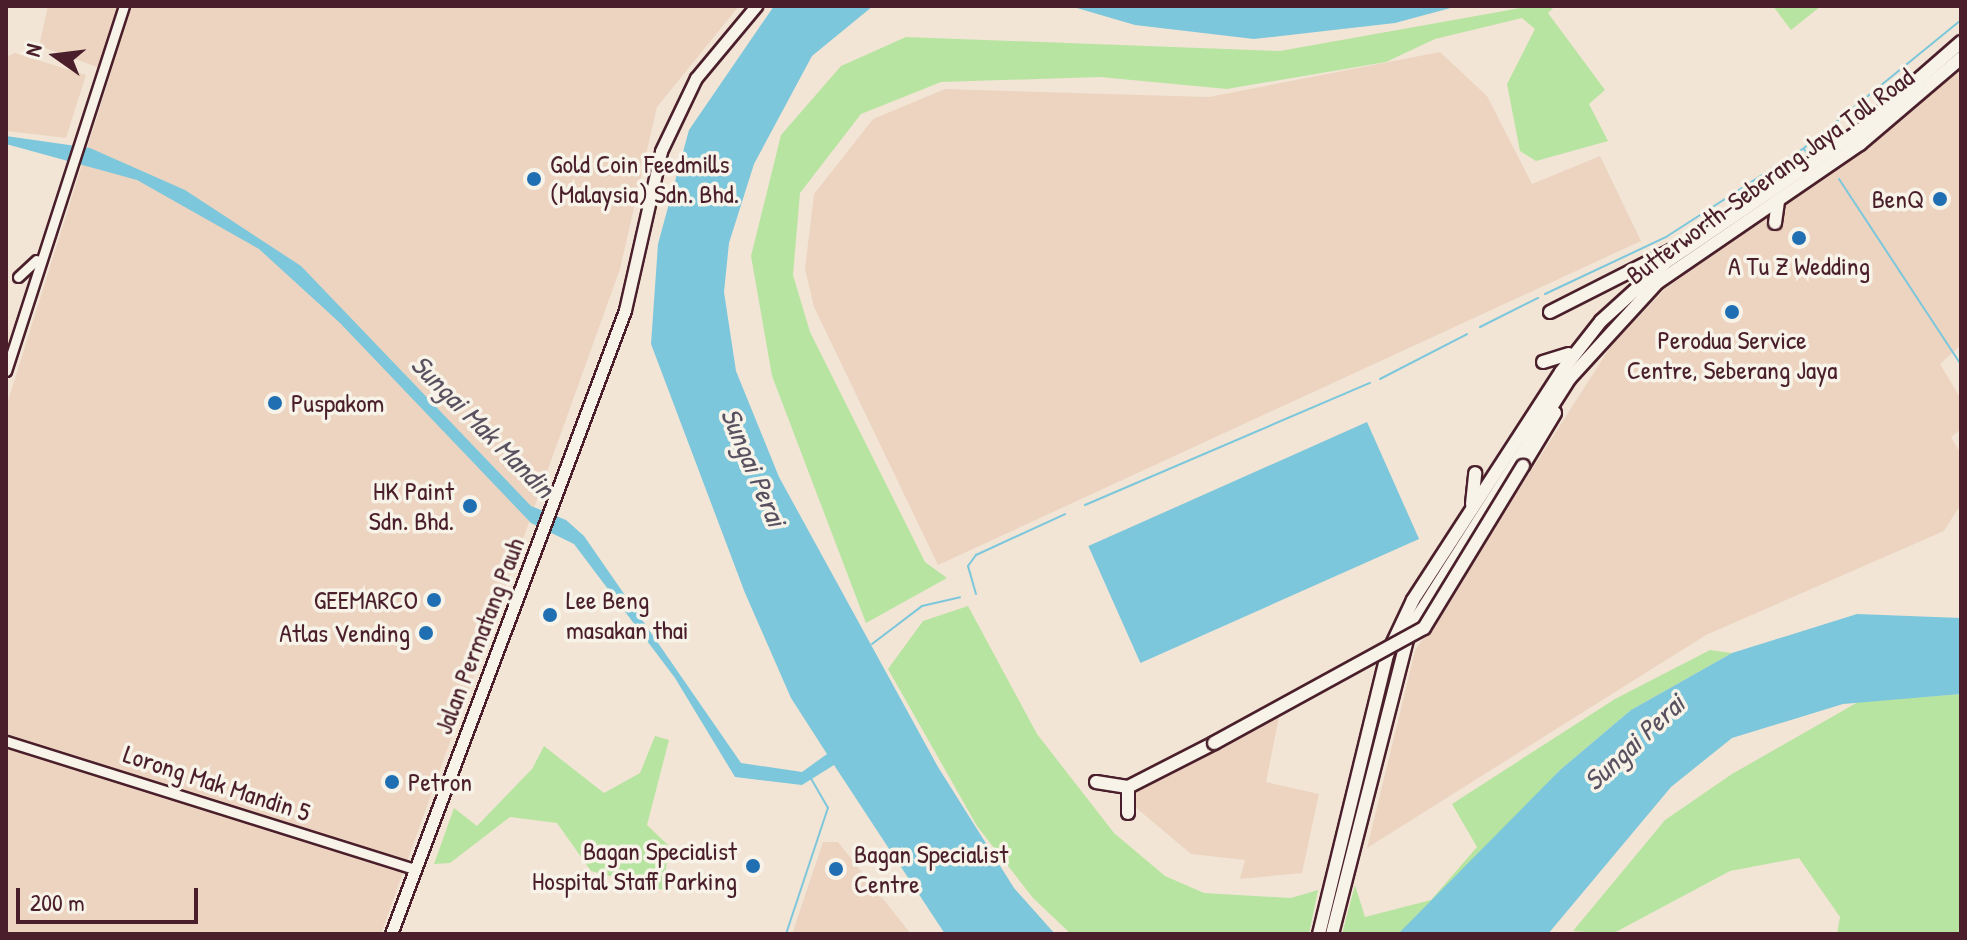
<!DOCTYPE html>
<meta charset="utf-8">
<style>
body{margin:0}
#map{position:relative;width:1967px;height:940px;overflow:hidden;background:#f2e5d6;font-family:"Patrick Hand",sans-serif}
div>[style]{position:absolute}
.built>*{inset:0;background:#ecd4c1}
.green>*{inset:0;background:#b8e4a1}
.water>*{inset:0;background:#7cc7db;transform-origin:0 0}
.stream>*{height:2px;margin:-1px;padding:0 1px;transform-origin:1px;border-radius:1px;background:#7cc7db}
.roads{filter:drop-shadow(2px 0 #4a1f2b) drop-shadow(-2px 0 #4a1f2b) drop-shadow(0 2px #4a1f2b) drop-shadow(0 -2px #4a1f2b)}
.minor>*{height:9px;margin:-4.5px;padding:0 4.5px;transform-origin:4.5px;border-radius:4.5px;background:#f7f3e8}
.major>*{height:11px;margin:-5.5px;padding:0 5.5px;transform-origin:5.5px;border-radius:5.5px;background:#f7f3e8}
.highway>*{height:12px;margin:-6px;padding:0 6px;transform-origin:6px;border-radius:6px;background:#f7f3e8}
.bridges{filter:drop-shadow(2px 0 #4a1f2b) drop-shadow(-2px 0 #4a1f2b) drop-shadow(0 2px #4a1f2b) drop-shadow(0 -2px #4a1f2b)}
.highway-bridge>*{height:12px;margin:-6px;padding:0 6px;transform-origin:6px;border-radius:6px;background:#f7f3e8}
.dots>*{width:22px;height:22px;translate:-50% -50%;box-sizing:border-box;border:4px solid #f7f3e8;border-radius:50%}
span{translate:-50% -50%;white-space:nowrap;text-align:center;line-height:1.15;-webkit-text-stroke:7px #f7f3e8;paint-order:stroke}
.poi-label{font-size:26px;color:#4a1f2b}
.left{translate:0 -50%;text-align:left}
.right{translate:-100% -50%;text-align:right}
.street-label{font-size:26px;color:#4a1f2b}
.water-label{font-size:28px;color:#595160;font-style:italic}
.frame{position:absolute;inset:0;border:8px solid #4a1f2b;pointer-events:none}
.north{position:absolute;left:16px;top:16px;width:80px;height:80px;-webkit-text-stroke:6px #f7f3e8;paint-order:stroke;rotate:284deg;font-size:22px;font-weight:700;line-height:32px;text-align:center;color:#4a1f2b}
.north::after{content:'';display:block;margin:auto;width:28px;height:36px;background:#4a1f2b;clip-path:polygon(50% 0,100% 100%,50% 72%,0 100%)}
.scale{position:absolute;left:16px;top:888px;width:182px;height:36px;box-sizing:border-box;border:4px solid #4a1f2b;border-top:0;padding-left:10px;font-size:24px;line-height:28px;white-space:nowrap;color:#4a1f2b;-webkit-text-stroke:6px #f7f3e8;paint-order:stroke}
</style>
<div id="map">
<div class="built">
<i style="clip-path:polygon(48px 6px,739px 6px,657px 107px,620px 269px,381px 934px,6px 934px,6px 407px,111px 72px,39px 46px)"></i>
<i style="clip-path:polygon(1440px 52px,1487px 96px,1532px 184px,1600px 156px,1641px 241px,938px 565px,814px 307px,805px 269px,814px 194px,873px 119px,945px 89px,1209px 97px)"></i>
<i style="clip-path:polygon(15px 53px,86px 75px,66px 138px,6px 131px,6px 57px)"></i>
<i style="clip-path:polygon(1961px 70px,1961px 345px,1940px 364px,1961px 399px,1961px 429px,1951px 437px,1961px 454px,1961px 504px,1944px 531px,1706px 635px,1367px 848px,1415px 651px,1611px 346px,1665px 289px)"></i>
<i style="clip-path:polygon(1279px 717px,1266px 782px,1319px 794px,1302px 873px,1240px 879px,1245px 860px,1191px 854px,1128px 801px,1131px 790px)"></i>
<i style="clip-path:polygon(823px 842px,838px 842px,911px 934px,792px 934px)"></i>
</div>
<div class="green">
<i style="clip-path:polygon(1531px 6px,1555px 6px,1548px 13px,1605px 90px,1589px 104px,1608px 141px,1536px 161px,1520px 151px,1507px 84px,1535px 29px,1522px 18px,1435px 39px,1386px 62px,1227px 89px,1100px 77px,941px 82px,861px 114px,800px 193px,793px 275px,810px 332px,925px 562px,947px 578px,866px 623px,772px 376px,751px 256px,781px 135px,841px 66px,906px 37px,1280px 51px)"></i>
<i style="clip-path:polygon(1773px 6px,1821px 6px,1791px 30px)"></i>
<i style="clip-path:polygon(968px 606px,1037px 734px,1114px 833px,1165px 876px,1204px 893px,1291px 898px,1318px 890px,1309px 934px,1071px 934px,1033px 898px,977px 826px,888px 669px,923px 621px)"></i>
<i style="clip-path:polygon(1710px 650px,1732px 653px,1631px 710px,1560px 770px,1422px 915px,1398px 934px,1342px 934px,1355px 885px,1365px 917px,1431px 900px,1477px 847px,1452px 804px,1615px 699px)"></i>
<i style="clip-path:polygon(1961px 694px,1961px 934px,1837px 934px,1840px 917px,1799px 858px,1730px 871px,1612px 934px,1573px 931px,1665px 820px,1732px 774px,1858px 702px)"></i>
<i style="clip-path:polygon(655px 736px,669px 740px,647px 825px,669px 846px,663px 890px,591px 871px,557px 823px,510px 817px,450px 863px,434px 864px,454px 808px,477px 826px,532px 769px,544px 746px,604px 793px,640px 773px)"></i>
</div>
<div class="water">
<i style="clip-path:polygon(774px 6px,873px 6px,812px 56px,754px 164px,729px 243px,724px 292px,736px 371px,779px 477px,938px 767px,1014px 888px,1055px 934px,945px 934px,834px 765px,802px 785px,735px 777px,675px 678px,574px 544px,531px 523px,340px 323px,259px 249px,137px 180px,6px 144px,6px 136px,90px 148px,185px 190px,301px 266px,531px 506px,566px 520px,584px 536px,741px 763px,802px 772px,827px 754px,791px 698px,745px 593px,651px 344px,658px 244px,689px 130px)"></i>
<i style="clip-path:polygon(1070px 6px,1458px 6px,1395px 23px,1254px 39px,1135px 25px)"></i>
<i style="left:1367px;top:422px;width:128px;height:305px;rotate:66deg"></i>
<i style="clip-path:polygon(1857px 614px,1961px 618px,1961px 694px,1843px 704px,1732px 738px,1671px 787px,1548px 934px,1398px 934px,1560px 770px,1631px 710px,1732px 653px)"></i>
</div>
<div class="stream">
<i style="left:1804px;top:149px;width:7px;rotate:56deg"></i>
<i style="left:1839px;top:179px;width:222px;rotate:56.7deg"></i>
<i style="left:1545px;top:294px;width:134px;rotate:-25.2deg"></i>
<i style="left:1666px;top:237px;width:164px;rotate:-32.8deg"></i>
<i style="left:1804px;top:148px;width:203px;rotate:-39.2deg"></i>
<i style="left:1480px;top:327px;width:65px;rotate:-26.6deg"></i>
<i style="left:1380px;top:379px;width:98px;rotate:-27.3deg"></i>
<i style="left:1085px;top:505px;width:310px;rotate:-23.2deg"></i>
<i style="left:976px;top:594px;width:29px;rotate:-106deg"></i>
<i style="left:968px;top:566px;width:14px;rotate:-54deg"></i>
<i style="left:976px;top:555px;width:98px;rotate:-24.7deg"></i>
<i style="left:872px;top:644px;width:63px;rotate:-37.2deg"></i>
<i style="left:922px;top:606px;width:39px;rotate:-13deg"></i>
<i style="left:786px;top:934px;width:133px;rotate:-71.6deg"></i>
<i style="left:828px;top:808px;width:34px;rotate:-120deg"></i>
</div>
<div class="roads">
<div class="minor">
<i style="left:18px;top:277px;width:25px;rotate:-43deg"></i>
<i style="left:6px;top:371px;width:384px;rotate:-72.1deg"></i>
<i style="left:6px;top:741px;width:428px;rotate:17.4deg"></i>
</div>
<div class="major">
<i style="left:391px;top:934px;width:666px;rotate:-69.44deg"></i>
<i style="left:625px;top:310px;width:163px;rotate:-77.2deg"></i>
<i style="left:661px;top:151px;width:81px;rotate:-64.4deg"></i>
<i style="left:696px;top:78px;width:94px;rotate:-50.2deg"></i>
</div>
<div class="highway">
<i style="left:1775px;top:223px;width:21px;rotate:-82deg"></i>
<i style="left:1550px;top:312px;width:137px;rotate:-26.9deg"></i>
<i style="left:1543px;top:362px;width:27px;rotate:-17deg"></i>
<i style="left:1523px;top:466px;width:62px;rotate:-58.9deg"></i>
<i style="left:1472px;top:504px;width:31px;rotate:-84deg"></i>
<i style="left:1096px;top:782px;width:32px;rotate:9deg"></i>
<i style="left:1128px;top:787px;width:97px;rotate:-27.1deg"></i>
<i style="left:1128px;top:787px;width:26px;rotate:90deg"></i>
<i style="left:1319px;top:934px;width:287px;rotate:-76.3deg"></i>
<i style="left:1387px;top:655px;width:61px;rotate:-64.7deg"></i>
<i style="left:1413px;top:600px;width:272px;rotate:-57deg"></i>
<i style="left:1561px;top:372px;width:65px;rotate:-51.9deg"></i>
<i style="left:1601px;top:321px;width:86px;rotate:-42.2deg"></i>
<i style="left:1665px;top:263px;width:233px;rotate:-34.2deg"></i>
<i style="left:1858px;top:132px;width:137px;rotate:-41.1deg"></i>
<i style="left:1332px;top:934px;width:315px;rotate:-75.7deg"></i>
<i style="left:1410px;top:629px;width:298px;rotate:-57.5deg"></i>
<i style="left:1570px;top:378px;width:129px;rotate:-47.5deg"></i>
<i style="left:1657px;top:283px;width:246px;rotate:-34.4deg"></i>
<i style="left:1860px;top:144px;width:133px;rotate:-40.4deg"></i>
</div>
</div>
<div class="bridges">
<div class="highway-bridge">
<i style="left:1214px;top:743px;width:239px;rotate:-28.7deg"></i>
<i style="left:1424px;top:628px;width:190px;rotate:-58.6deg"></i>
</div>
</div>
<div class="dots">
<i style="left:534px;top:179px;background:#1f6fb2"></i>
<i style="left:1940px;top:199px;background:#1f6fb2"></i>
<i style="left:1799px;top:238px;background:#1f6fb2"></i>
<i style="left:1732px;top:312px;background:#1f6fb2"></i>
<i style="left:275px;top:403px;background:#1f6fb2"></i>
<i style="left:470px;top:506px;background:#1f6fb2"></i>
<i style="left:434px;top:600px;background:#1f6fb2"></i>
<i style="left:550px;top:615px;background:#1f6fb2"></i>
<i style="left:426px;top:633px;background:#1f6fb2"></i>
<i style="left:392px;top:782px;background:#1f6fb2"></i>
<i style="left:753px;top:866px;background:#1f6fb2"></i>
<i style="left:836px;top:869px;background:#1f6fb2"></i>
</div>
<div class="poi-label">
<span class="left" style="left:550px;top:179px">Gold Coin Feedmills<br>(Malaysia) Sdn. Bhd.</span>
<span class="right" style="left:1924px;top:199px">BenQ</span>
<span style="left:1799px;top:266px">A Tu Z Wedding</span>
<span style="left:1732px;top:355px">Perodua Service<br>Centre, Seberang Jaya</span>
<span class="left" style="left:291px;top:403px">Puspakom</span>
<span class="right" style="left:454px;top:506px">HK Paint<br>Sdn. Bhd.</span>
<span class="right" style="left:418px;top:600px">GEEMARCO</span>
<span class="left" style="left:566px;top:615px">Lee Beng<br>masakan thai</span>
<span class="right" style="left:410px;top:633px">Atlas Vending</span>
<span class="left" style="left:408px;top:782px">Petron</span>
<span class="right" style="left:737px;top:866px">Bagan Specialist<br>Hospital Staff Parking</span>
<span class="left" style="left:854px;top:869px">Bagan Specialist<br>Centre</span>
</div>
<div class="street-label">
<span style="left:1770px;top:176px;rotate:-36deg">Butterworth–Seberang Jaya Toll Road</span>
<span style="left:479px;top:636px;rotate:-69deg">Jalan Permatang Pauh</span>
<span style="left:217px;top:783px;rotate:18deg">Lorong Mak Mandin 5</span>
</div>
<div class="water-label">
<span style="left:483px;top:426px;rotate:45deg">Sungai Mak Mandin</span>
<span style="left:754px;top:467px;rotate:67deg">Sungai Perai</span>
<span style="left:1634px;top:742px;rotate:-43deg">Sungai Perai</span>
</div>
<div class="frame"></div>
<div class="north">N</div>
<div class="scale">200 m</div>
</div>
